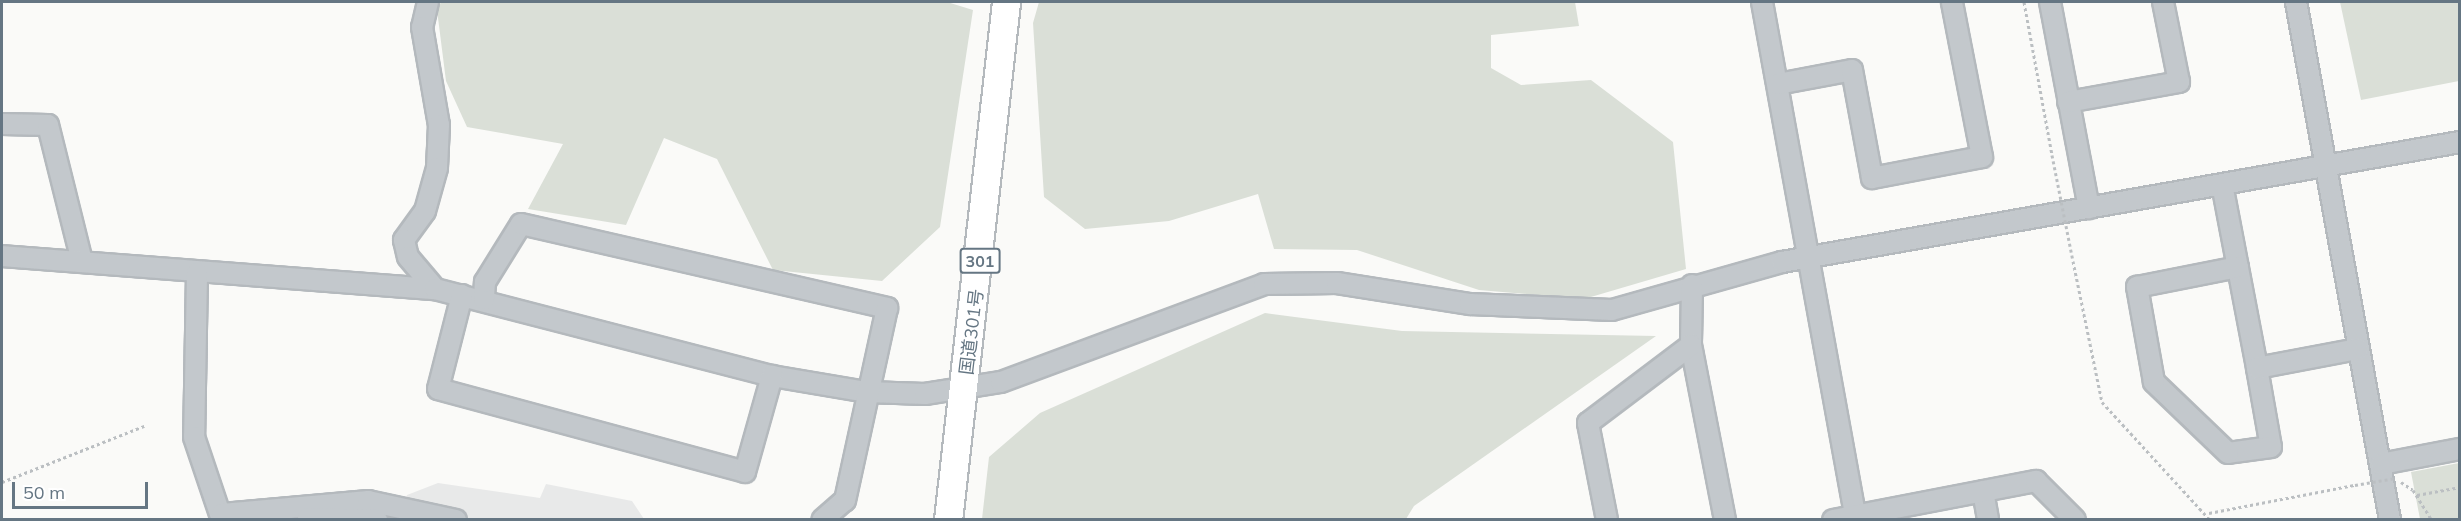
<!DOCTYPE html>
<meta charset="utf-8">
<style>
body{margin:0}
#map{position:relative;width:2461px;height:521px;overflow:hidden;background:#fafaf8;font-family:Mulish,"Noto Sans JP",sans-serif}
div>[style]{position:absolute}
.built>*{inset:0;background:#e8e9e9}
.green>*{inset:0;background:#dadfd7}
.path>*{height:3px;margin-top:-1.5px;transform-origin:0;background:repeating-linear-gradient(90deg,#bbbfc2 0 3px,transparent 0 6px)}
.roads{filter:drop-shadow(2px 0 #b4b9bd) drop-shadow(-2px 0 #b4b9bd) drop-shadow(0 2px #b4b9bd) drop-shadow(0 -2px #b4b9bd)}
.minor>*{height:20px;margin:-10px;padding:0 10px;transform-origin:10px;border-radius:10px;background:#c3c8cc}
.highway>*{height:27px;margin:-13.5px;padding:0 13.5px;transform-origin:13.5px;border-radius:13.5px;background:#fff}
.path-bridge>*{height:3px;margin-top:-1.5px;transform-origin:0;background:repeating-linear-gradient(90deg,#bbbfc2 0 3px,transparent 0 6px)}
span{translate:-50% -50%;white-space:nowrap;text-align:center;line-height:1.15;-webkit-text-stroke:6px #fff;paint-order:stroke}
.shield-label span{padding:2px 4px;background:#fff;border:2px solid;border-radius:4px;-webkit-text-stroke-width:0}
.shield-label{font-size:16px;color:#657683;font-weight:700}
.street-label{font-size:18px;color:#657683}
.frame{position:absolute;inset:0;border:3px solid #657683;pointer-events:none}
.scale{position:absolute;left:12px;top:482px;width:136px;height:27px;box-sizing:border-box;border:3px solid #657683;border-top:0;padding-left:8px;font-size:18px;line-height:21px;white-space:nowrap;color:#657683;-webkit-text-stroke:4px #fff;paint-order:stroke}
</style>
<div id="map">
<div class="built">
<i style="clip-path:polygon(438px 483px,540px 498px,546px 484px,632px 501px,644px 519px,398px 520px,407px 495px)"></i>
</div>
<div class="green">
<i style="clip-path:polygon(441px 2px,947px 2px,973px 10px,940px 227px,882px 281px,773px 270px,717px 159px,664px 138px,626px 225px,528px 209px,563px 144px,467px 127px,446px 81px,437px 10px)"></i>
<i style="clip-path:polygon(1039px 2px,1575px 2px,1579px 26px,1491px 35px,1491px 68px,1521px 85px,1591px 80px,1673px 142px,1686px 269px,1584px 299px,1479px 290px,1357px 250px,1274px 249px,1258px 194px,1169px 221px,1085px 229px,1044px 197px,1033px 23px)"></i>
<i style="clip-path:polygon(2340px 2px,2459px 2px,2459px 81px,2361px 100px)"></i>
<i style="clip-path:polygon(1265px 313px,1402px 331px,1656px 336px,1414px 506px,1406px 519px,982px 519px,989px 457px,1040px 413px)"></i>
<i style="clip-path:polygon(2459px 463px,2459px 519px,2420px 519px,2411px 472px)"></i>
</div>
<div class="path">
<i style="left:2024px;top:2px;width:156px;rotate:79.6deg"></i>
<i style="left:2073px;top:261px;width:144px;rotate:78.4deg"></i>
<i style="left:2102px;top:402px;width:160px;rotate:47.5deg"></i>
<i style="left:2px;top:482px;width:153px;rotate:-21.5deg"></i>
<i style="left:2401px;top:482px;width:14px;rotate:34deg"></i>
<i style="left:2413px;top:490px;width:36px;rotate:58deg"></i>
<i style="left:2417px;top:495px;width:44px;rotate:-10.5deg"></i>
<i style="left:2209px;top:513px;width:149px;rotate:-10.9deg"></i>
</div>
<div class="roads">
<div class="minor">
<i style="left:428px;top:2px;width:26px;rotate:103deg"></i>
<i style="left:422px;top:27px;width:99px;rotate:80.2deg"></i>
<i style="left:439px;top:125px;width:43px;rotate:92.7deg"></i>
<i style="left:437px;top:168px;width:45px;rotate:105.6deg"></i>
<i style="left:425px;top:211px;width:36px;rotate:126deg"></i>
<i style="left:404px;top:240px;width:17px;rotate:77deg"></i>
<i style="left:408px;top:257px;width:42px;rotate:49.8deg"></i>
<i style="left:1762px;top:2px;width:526px;rotate:79.71deg"></i>
<i style="left:2050px;top:2px;width:210px;rotate:79.3deg"></i>
<i style="left:2296px;top:2px;width:526px;rotate:79.71deg"></i>
<i style="left:1778px;top:84px;width:75px;rotate:-10.7deg"></i>
<i style="left:1852px;top:70px;width:110px;rotate:79.5deg"></i>
<i style="left:1872px;top:178px;width:112px;rotate:-10.8deg"></i>
<i style="left:1982px;top:157px;width:158px;rotate:-101deg"></i>
<i style="left:2068px;top:102px;width:113px;rotate:-10.2deg"></i>
<i style="left:2179px;top:82px;width:82px;rotate:-101.3deg"></i>
<i style="left:2px;top:124px;width:46px;rotate:1.2deg"></i>
<i style="left:48px;top:125px;width:140px;rotate:76deg"></i>
<i style="left:2222px;top:184px;width:187px;rotate:79.2deg"></i>
<i style="left:2257px;top:368px;width:80px;rotate:80deg"></i>
<i style="left:2271px;top:447px;width:43px;rotate:172.1deg"></i>
<i style="left:2228px;top:453px;width:103px;rotate:-136.2deg"></i>
<i style="left:2154px;top:382px;width:97px;rotate:-100.1deg"></i>
<i style="left:2137px;top:287px;width:103px;rotate:-11.2deg"></i>
<i style="left:2px;top:256px;width:434px;rotate:4.4deg"></i>
<i style="left:435px;top:289px;width:348px;rotate:14.5deg"></i>
<i style="left:772px;top:376px;width:96px;rotate:9.6deg"></i>
<i style="left:867px;top:392px;width:58px;rotate:2deg"></i>
<i style="left:925px;top:394px;width:77px;rotate:-9deg"></i>
<i style="left:1001px;top:382px;width:281px;rotate:-20.4deg"></i>
<i style="left:1264px;top:284px;width:73px;rotate:-0.8deg"></i>
<i style="left:1337px;top:283px;width:135px;rotate:9deg"></i>
<i style="left:1470px;top:304px;width:142px;rotate:2.4deg"></i>
<i style="left:1612px;top:310px;width:177px;rotate:-15.8deg"></i>
<i style="left:1782px;top:262px;width:689px;rotate:-10.04deg"></i>
<i style="left:197px;top:273px;width:164px;rotate:91deg"></i>
<i style="left:194px;top:437px;width:88px;rotate:71.4deg"></i>
<i style="left:1692px;top:285px;width:60px;rotate:91deg"></i>
<i style="left:1691px;top:345px;width:178px;rotate:79deg"></i>
<i style="left:462px;top:295px;width:97px;rotate:104.3deg"></i>
<i style="left:438px;top:389px;width:318px;rotate:15.1deg"></i>
<i style="left:745px;top:472px;width:100px;rotate:-74.3deg"></i>
<i style="left:484px;top:299px;width:17px;rotate:-87deg"></i>
<i style="left:485px;top:282px;width:68px;rotate:-58.2deg"></i>
<i style="left:521px;top:224px;width:376px;rotate:12.9deg"></i>
<i style="left:887px;top:308px;width:197px;rotate:102.3deg"></i>
<i style="left:845px;top:500px;width:30px;rotate:139deg"></i>
<i style="left:2257px;top:368px;width:103px;rotate:-10.7deg"></i>
<i style="left:2381px;top:464px;width:80px;rotate:-10.8deg"></i>
<i style="left:1983px;top:491px;width:29px;rotate:80deg"></i>
<i style="left:222px;top:514px;width:147px;rotate:-5.1deg"></i>
<i style="left:368px;top:501px;width:90px;rotate:12.2deg"></i>
<i style="left:308px;top:518px;width:69px;rotate:1.7deg"></i>
<i style="left:1607px;top:520px;width:99px;rotate:-101.1deg"></i>
<i style="left:1588px;top:423px;width:129px;rotate:-37.1deg"></i>
<i style="left:1833px;top:520px;width:207px;rotate:-10.9deg"></i>
<i style="left:2036px;top:481px;width:55px;rotate:45deg"></i>
</div>
<div class="highway">
<i style="left:948px;top:520px;width:521px;rotate:-83.61deg"></i>
</div>
</div>
<div class="path-bridge">
<i style="left:2052px;top:155px;width:108px;rotate:78.8deg"></i>
<i style="left:2355px;top:485px;width:41px;rotate:-9.9deg"></i>
</div>
<div class="shield-label">
<span style="left:980px;top:261px">301</span>
</div>
<div class="street-label">
<span style="left:972px;top:332px;rotate:-83deg">国道301号</span>
</div>
<div class="frame"></div>
<div class="scale">50 m</div>
</div>
